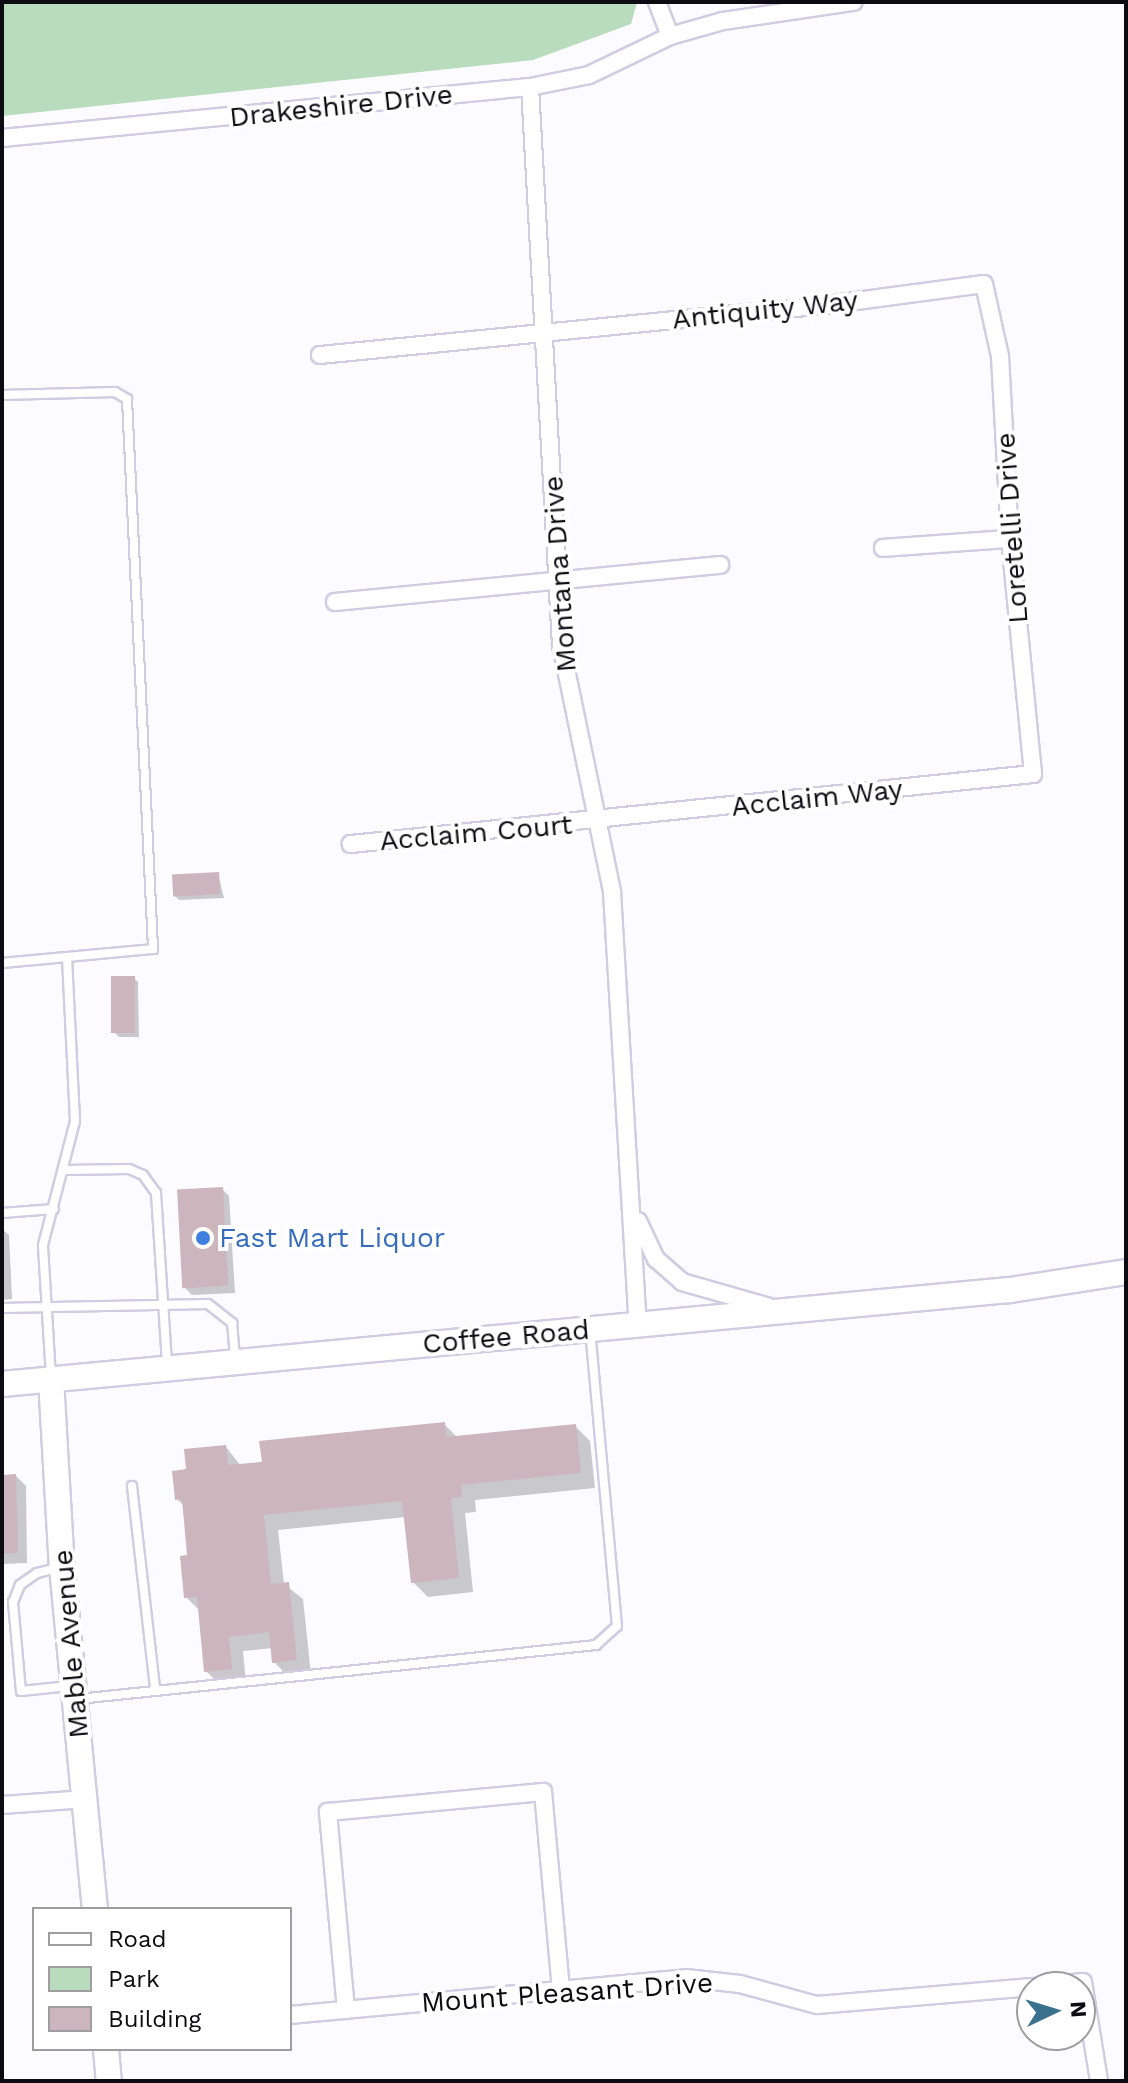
<!DOCTYPE html>
<style>
body{margin:0}
#map{position:relative;width:1128px;height:2083px;overflow:hidden;background:#fcfbff;font-family:"Work Sans",sans-serif}
div>[style]{position:absolute}
.green>*{inset:0;background:#b8dcbd}
.shadow>*{inset:0;background:#0003}
.building>*{inset:0;background:#ccb5bd;transform-origin:0 0}
.roads{filter:drop-shadow(2px 0 #d1cce1) drop-shadow(-2px 0 #d1cce1) drop-shadow(0 2px #d1cce1) drop-shadow(0 -2px #d1cce1)}
.lane>*{height:8px;margin:-4px;padding:0 4px;transform-origin:4px;border-radius:4px;background:#fff}
.street>*{height:16px;margin:-8px;padding:0 8px;transform-origin:8px;border-radius:8px;background:#fff}
.secondary>*{height:24px;margin:-12px;padding:0 12px;transform-origin:12px;border-radius:12px;background:#fff}
.dots>*{width:22px;height:22px;translate:-50% -50%;box-sizing:border-box;border:4px solid #fff;border-radius:50%}
span{translate:-50% -50%;white-space:nowrap;text-align:center;line-height:1.15;-webkit-text-stroke:8px #fff;paint-order:stroke}
.street-label{font-size:28px;color:#0d0b12}
.shop-label{font-size:28px;color:#366cbe}
.left{translate:0 -50%;text-align:left}
.frame{position:absolute;inset:0;border:4px solid #0d0b12;pointer-events:none}
.legend{position:absolute;left:32px;top:1907px;width:260px;height:144px;box-sizing:border-box;background:#fff;border:2px solid #9e9da0;margin:0;padding:10px 14px;list-style:none;font-size:24px;color:#0d0b12}
.legend li{display:flex;align-items:center;gap:16px;height:40px}
.legend b{width:40px;border:2px solid #9e9da0}
.north{position:absolute;left:1016px;top:1971px;width:80px;height:80px;box-sizing:border-box;background:#fff;border:2px solid #9e9da0;border-radius:50%;rotate:86deg;font-size:22px;font-weight:700;line-height:32px;text-align:center;color:#0d0b12}
.north::after{content:'';display:block;margin:auto;width:28px;height:36px;background:#3a728d;clip-path:polygon(50% 0,100% 100%,50% 72%,0 100%)}
</style>
<div id="map">
<div class="green">
<i style="clip-path:polygon(2px 2px,637px 2px,631px 24px,533px 60px,2px 116px)"></i>
</div>
<div class="shadow">
<i style="clip-path:polygon(218px 874px,224px 898px,179px 900px,175px 896px)"></i>
<i style="clip-path:polygon(134px 978px,138px 982px,139px 1037px,119px 1037px,114px 1032px)"></i>
<i style="clip-path:polygon(222px 1189px,229px 1196px,235px 1293px,192px 1295px,185px 1288px)"></i>
<i style="clip-path:polygon(2px 1229px,9px 1235px,12px 1299px,2px 1300px)"></i>
<i style="clip-path:polygon(444px 1424px,458px 1438px,575px 1426px,590px 1441px,595px 1488px,475px 1500px,476px 1512px,465px 1513px,473px 1592px,428px 1597px,413px 1582px,406px 1517px,278px 1530px,284px 1584px,303px 1599px,311px 1675px,289px 1677px,274px 1662px,273px 1648px,243px 1651px,246px 1684px,221px 1686px,206px 1671px,200px 1611px,186px 1597px,190px 1557px,184px 1506px,177px 1499px,189px 1471px,226px 1447px,241px 1466px)"></i>
<i style="clip-path:polygon(16px 1476px,26px 1486px,27px 1563px,2px 1564px,2px 1478px)"></i>
</div>
<div class="building">
<i style="left:219px;top:872px;width:22px;height:47px;rotate:87deg"></i>
<i style="left:111px;top:976px;width:24px;height:57px"></i>
<i style="left:223px;top:1187px;width:99px;height:46px;rotate:87deg"></i>
<i style="clip-path:polygon(445px 1422px,446px 1437px,576px 1424px,581px 1473px,461px 1485px,462px 1497px,451px 1498px,459px 1578px,411px 1583px,402px 1501px,264px 1515px,271px 1584px,289px 1582px,297px 1660px,272px 1663px,269px 1632px,229px 1637px,232px 1669px,204px 1672px,197px 1597px,184px 1598px,180px 1556px,187px 1555px,182px 1499px,175px 1500px,172px 1471px,186px 1469px,184px 1449px,226px 1445px,228px 1465px,262px 1462px,259px 1441px)"></i>
<i style="clip-path:polygon(16px 1474px,18px 1553px,2px 1554px,2px 1475px)"></i>
</div>
<div class="roads">
<div class="lane">
<i style="left:2px;top:395px;width:113px;rotate:-1.5deg"></i>
<i style="left:115px;top:392px;width:14px;rotate:30deg"></i>
<i style="left:127px;top:399px;width:551px;rotate:87.29deg"></i>
<i style="left:153px;top:949px;width:152px;rotate:174.7deg"></i>
<i style="left:64px;top:1170px;width:65px;rotate:-0.9deg"></i>
<i style="left:129px;top:1169px;width:15px;rotate:23deg"></i>
<i style="left:143px;top:1175px;width:22px;rotate:54deg"></i>
<i style="left:156px;top:1193px;width:172px;rotate:86.3deg"></i>
<i style="left:2px;top:1213px;width:52px;rotate:-4.4deg"></i>
<i style="left:2px;top:1308px;width:206px;rotate:-1.1deg"></i>
<i style="left:208px;top:1304px;width:31px;rotate:38deg"></i>
<i style="left:232px;top:1323px;width:37px;rotate:85deg"></i>
<i style="left:51px;top:1377px;width:132px;rotate:-93.5deg"></i>
<i style="left:43px;top:1245px;width:128px;rotate:-75.5deg"></i>
<i style="left:75px;top:1121px;width:163px;rotate:-92.8deg"></i>
<i style="left:132px;top:1486px;width:204px;rotate:83.5deg"></i>
<i style="left:61px;top:1567px;width:25px;rotate:166deg"></i>
<i style="left:37px;top:1573px;width:21px;rotate:145deg"></i>
<i style="left:20px;top:1585px;width:18px;rotate:112deg"></i>
<i style="left:13px;top:1602px;width:89px;rotate:84.9deg"></i>
<i style="left:21px;top:1691px;width:49px;rotate:-5.8deg"></i>
<i style="left:78px;top:1699px;width:521px;rotate:-5.95deg"></i>
<i style="left:596px;top:1645px;width:28px;rotate:-42deg"></i>
<i style="left:617px;top:1626px;width:297px;rotate:-95.2deg"></i>
</div>
<div class="street">
<i style="left:657px;top:2px;width:36px;rotate:69deg"></i>
<i style="left:530px;top:87px;width:559px;rotate:86.82deg"></i>
<i style="left:561px;top:645px;width:252px;rotate:78.3deg"></i>
<i style="left:612px;top:892px;width:434px;rotate:86.6deg"></i>
<i style="left:2px;top:138px;width:530px;rotate:-5.52deg"></i>
<i style="left:530px;top:87px;width:60px;rotate:-11.5deg"></i>
<i style="left:589px;top:75px;width:90px;rotate:-25.7deg"></i>
<i style="left:670px;top:36px;width:55px;rotate:-15.8deg"></i>
<i style="left:723px;top:21px;width:132px;rotate:-8.3deg"></i>
<i style="left:320px;top:355px;width:508px;rotate:-5.64deg"></i>
<i style="left:826px;top:305px;width:159px;rotate:-7.6deg"></i>
<i style="left:984px;top:284px;width:74px;rotate:77.5deg"></i>
<i style="left:1000px;top:356px;width:183px;rotate:86.9deg"></i>
<i style="left:1010px;top:539px;width:236px;rotate:84.4deg"></i>
<i style="left:1033px;top:774px;width:686px;rotate:174.14deg"></i>
<i style="left:883px;top:548px;width:127px;rotate:-4.1deg"></i>
<i style="left:335px;top:602px;width:387px;rotate:-5.5deg"></i>
<i style="left:638px;top:1221px;width:42px;rotate:64.7deg"></i>
<i style="left:656px;top:1259px;width:35px;rotate:41deg"></i>
<i style="left:682px;top:1282px;width:91px;rotate:15.9deg"></i>
<i style="left:2px;top:1805px;width:84px;rotate:-4.1deg"></i>
<i style="left:1034px;top:1987px;width:49px;rotate:-5.8deg"></i>
<i style="left:1083px;top:1982px;width:100px;rotate:80.8deg"></i>
<i style="left:346px;top:2010px;width:199px;rotate:-95.2deg"></i>
<i style="left:328px;top:1812px;width:216px;rotate:-5.3deg"></i>
<i style="left:543px;top:1792px;width:199px;rotate:84.8deg"></i>
<i style="left:290px;top:2015px;width:398px;rotate:-5.3deg"></i>
<i style="left:686px;top:1978px;width:54px;rotate:6.3deg"></i>
<i style="left:740px;top:1984px;width:80px;rotate:15.3deg"></i>
<i style="left:817px;top:2005px;width:216px;rotate:-4.8deg"></i>
</div>
<div class="secondary">
<i style="left:51px;top:1379px;width:188px;rotate:86.7deg"></i>
<i style="left:62px;top:1567px;width:344px;rotate:84.5deg"></i>
<i style="left:2px;top:1384px;width:1012px;rotate:-5.33deg"></i>
<i style="left:1010px;top:1290px;width:117px;rotate:-8.8deg"></i>
<i style="left:106px;top:2049px;width:32px;rotate:85deg"></i>
</div>
</div>
<div class="dots">
<i style="left:203px;top:1238px;background:#3f7fe0"></i>
</div>
<div class="street-label">
<span style="left:341px;top:106px;rotate:-6deg">Drakeshire Drive</span>
<span style="left:765px;top:310px;rotate:-6deg">Antiquity Way</span>
<span style="left:1012px;top:528px;rotate:-94deg">Loretelli Drive</span>
<span style="left:560px;top:574px;rotate:-94deg">Montana Drive</span>
<span style="left:817px;top:798px;rotate:-6deg">Acclaim Way</span>
<span style="left:476px;top:833px;rotate:-5deg">Acclaim Court</span>
<span style="left:506px;top:1337px;rotate:-5deg">Coffee Road</span>
<span style="left:71px;top:1644px;rotate:-95deg">Mable Avenue</span>
<span style="left:567px;top:1993px;rotate:-4deg">Mount Pleasant Drive</span>
</div>
<div class="shop-label">
<span class="left" style="left:219px;top:1238px">Fast Mart Liquor</span>
</div>
<div class="frame"></div>
<ul class="legend">
<li><b style="height:10px;background:#fff"></b>Road</li>
<li><b style="height:22px;background:#b8dcbd"></b>Park</li>
<li><b style="height:22px;background:#ccb5bd"></b>Building</li>
</ul>
<div class="north">N</div>
</div>
